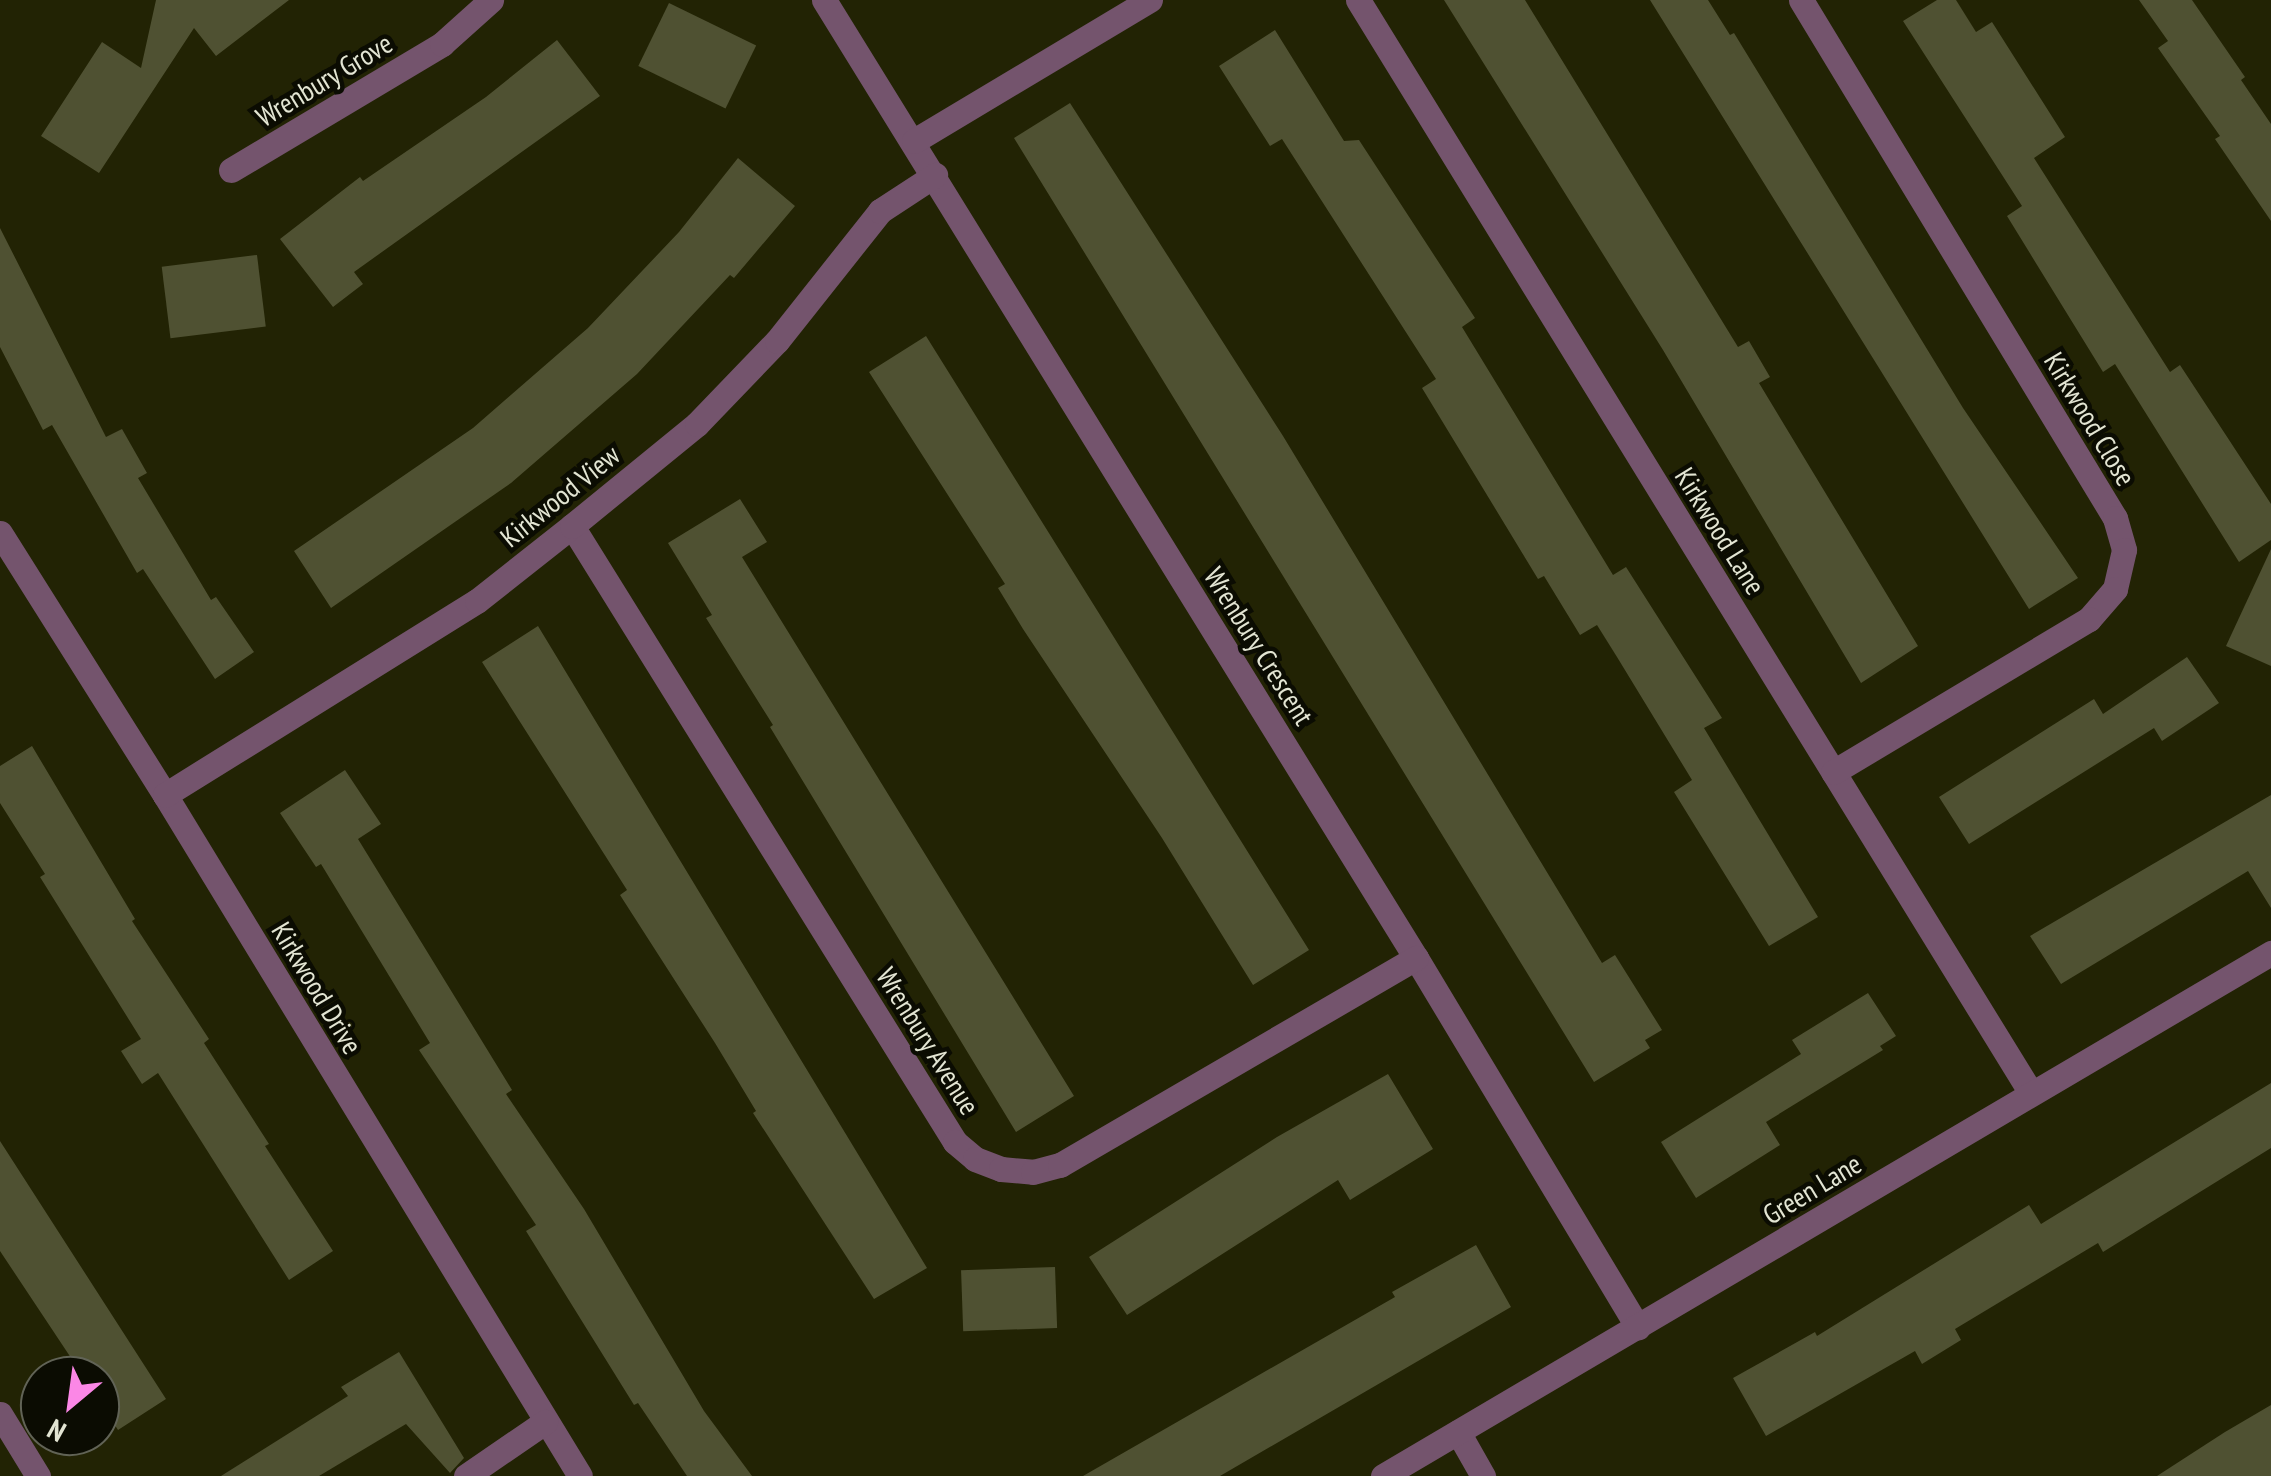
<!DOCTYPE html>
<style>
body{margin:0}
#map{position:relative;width:2271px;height:1476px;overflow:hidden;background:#222304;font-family:"PT Sans Narrow",sans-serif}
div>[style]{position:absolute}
.building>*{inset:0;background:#4f5132;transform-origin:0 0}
.minor>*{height:25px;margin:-12.5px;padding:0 12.5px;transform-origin:12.5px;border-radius:12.5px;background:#74546d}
span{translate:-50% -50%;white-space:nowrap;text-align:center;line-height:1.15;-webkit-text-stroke:9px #0b0c02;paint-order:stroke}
.street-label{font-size:28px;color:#e3e5d3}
.north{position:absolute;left:20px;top:1356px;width:100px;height:100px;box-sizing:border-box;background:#0b0c02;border:2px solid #616356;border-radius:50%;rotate:209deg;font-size:28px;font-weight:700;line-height:40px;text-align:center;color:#e3e5d3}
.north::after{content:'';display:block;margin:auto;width:35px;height:45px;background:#fb87e6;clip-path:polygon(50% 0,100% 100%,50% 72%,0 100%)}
</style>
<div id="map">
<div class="building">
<i style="clip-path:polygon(156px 0,289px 0,216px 56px,194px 28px,99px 173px,41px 136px,102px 42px,141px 68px)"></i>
<i style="clip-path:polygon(1444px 0,1525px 0,1738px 347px,1749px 341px,1770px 377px,1759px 383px,1918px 646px,1861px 683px,1663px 350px)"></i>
<i style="clip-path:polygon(1650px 0,1708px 0,1730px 35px,1734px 33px,1963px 408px,2078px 578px,2029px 609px)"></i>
<i style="clip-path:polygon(1937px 0,1956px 0,1976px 32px,1992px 22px,2065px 137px,2034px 158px,2170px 372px,2180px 365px,2271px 504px,2271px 540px,2239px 562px,2115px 364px,2103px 372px,2007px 216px,2022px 206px,1903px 21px)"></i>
<i style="clip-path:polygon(2139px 0,2192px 0,2245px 77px,2241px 80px,2271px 124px,2271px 221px,2215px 139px,2220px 136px,2158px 48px,2168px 41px)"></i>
<i style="left:669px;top:3px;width:97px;height:70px;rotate:26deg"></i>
<i style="clip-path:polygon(1275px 30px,1344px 141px,1359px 140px,1475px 318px,1462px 327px,1613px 575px,1626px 567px,1722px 718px,1704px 728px,1818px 917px,1769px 946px,1674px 792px,1692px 780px,1617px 657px,1597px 625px,1580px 635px,1544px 576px,1538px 579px,1422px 388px,1436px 379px,1282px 139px,1270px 146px,1219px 66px)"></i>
<i style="clip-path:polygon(557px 40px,600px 96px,354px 272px,363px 284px,333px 307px,280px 239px,360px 177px,363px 181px,486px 97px)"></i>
<i style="clip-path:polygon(1070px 103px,1283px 436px,1602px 963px,1615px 955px,1662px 1030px,1645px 1040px,1650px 1048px,1594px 1082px,1014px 138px)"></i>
<i style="clip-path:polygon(738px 158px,795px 206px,734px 278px,730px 275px,637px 374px,511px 483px,331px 608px,294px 551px,473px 428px,588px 328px,679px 232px)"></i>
<i style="clip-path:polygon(0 228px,106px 437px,122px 429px,147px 473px,138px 478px,211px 600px,216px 597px,254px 652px,215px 679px,143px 569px,137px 573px,52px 425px,43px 430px,0 347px)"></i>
<i style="left:257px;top:255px;width:72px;height:96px;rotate:83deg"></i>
<i style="clip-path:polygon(926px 336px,1309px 950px,1253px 985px,1162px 838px,1023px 629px,998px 588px,1005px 584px,869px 372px)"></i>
<i style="clip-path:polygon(740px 499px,767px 542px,742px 557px,1074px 1096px,1016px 1132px,770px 727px,773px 725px,706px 618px,712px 615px,668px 543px)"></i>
<i style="clip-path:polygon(2271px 549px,2271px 666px,2226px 646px)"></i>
<i style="clip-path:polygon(538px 626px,927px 1268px,874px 1299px,753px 1113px,756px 1111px,715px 1043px,620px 895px,627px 890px,482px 662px)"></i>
<i style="clip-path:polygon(2187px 657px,2219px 703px,2162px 741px,2154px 728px,1969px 844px,1939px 797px,2094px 699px,2103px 714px)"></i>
<i style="clip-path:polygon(32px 746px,135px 919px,132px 921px,209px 1039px,204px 1043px,269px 1144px,265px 1146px,333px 1251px,289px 1280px,158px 1073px,142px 1084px,121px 1051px,141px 1039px,40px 877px,45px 874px,0 803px,0 766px)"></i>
<i style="clip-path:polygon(345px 770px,381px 824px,358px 839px,512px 1090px,506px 1094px,584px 1209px,704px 1411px,752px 1476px,687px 1476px,638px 1403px,634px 1405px,526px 1231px,536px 1225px,419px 1050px,430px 1043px,321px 864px,316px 867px,280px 813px)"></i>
<i style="clip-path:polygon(2271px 795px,2271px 908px,2248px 871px,2061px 984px,2030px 936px)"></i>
<i style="clip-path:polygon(1868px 993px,1896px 1036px,1880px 1046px,1883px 1050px,1766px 1122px,1780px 1145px,1696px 1198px,1661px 1142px,1801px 1054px,1792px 1040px)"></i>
<i style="clip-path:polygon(1388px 1074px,1433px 1149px,1350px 1200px,1338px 1180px,1127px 1315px,1089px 1257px,1277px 1137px)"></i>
<i style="clip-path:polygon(2271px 1083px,2271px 1148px,2103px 1252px,2098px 1243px,1955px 1329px,1961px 1340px,1922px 1364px,1915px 1351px,1766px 1436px,1733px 1378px,1815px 1332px,1817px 1336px,2029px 1205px,2041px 1224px)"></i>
<i style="clip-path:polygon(0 1141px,166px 1399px,118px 1430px,100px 1402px,100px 1376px,83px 1376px,0 1251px)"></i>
<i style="clip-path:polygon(1476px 1245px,1511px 1307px,1220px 1476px,1083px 1476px,1395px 1297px,1392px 1292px)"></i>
<i style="left:1055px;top:1267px;width:61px;height:94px;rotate:88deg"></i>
<i style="clip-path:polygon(399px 1352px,464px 1458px,450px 1473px,406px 1424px,319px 1476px,221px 1476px,348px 1396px,341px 1387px)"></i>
<i style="clip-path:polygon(2271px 1405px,2271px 1476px,2157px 1476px,2225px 1432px)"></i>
</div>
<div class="minor">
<i style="left:824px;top:0;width:1126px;rotate:58.29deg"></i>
<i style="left:1416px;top:958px;width:431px;rotate:59deg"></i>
<i style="left:1358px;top:0;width:1284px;rotate:58.38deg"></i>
<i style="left:1801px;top:0;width:606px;rotate:58.78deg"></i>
<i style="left:2115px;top:518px;width:33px;rotate:74deg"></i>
<i style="left:2124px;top:550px;width:40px;rotate:103deg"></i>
<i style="left:2115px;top:589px;width:40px;rotate:131deg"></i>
<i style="left:2089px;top:619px;width:298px;rotate:149.1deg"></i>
<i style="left:914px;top:141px;width:275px;rotate:-30.9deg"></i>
<i style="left:231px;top:170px;width:246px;rotate:-30.8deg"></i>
<i style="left:442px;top:44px;width:66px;rotate:-41.9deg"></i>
<i style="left:572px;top:526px;width:725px;rotate:58.13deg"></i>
<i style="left:955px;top:1142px;width:26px;rotate:40deg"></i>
<i style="left:975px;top:1159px;width:28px;rotate:21deg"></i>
<i style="left:1001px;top:1169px;width:32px;rotate:5deg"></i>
<i style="left:1033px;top:1172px;width:28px;rotate:-15deg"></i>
<i style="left:1060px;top:1165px;width:412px;rotate:-30.2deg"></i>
<i style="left:0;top:533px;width:310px;rotate:57.8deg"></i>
<i style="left:165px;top:795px;width:797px;rotate:58.64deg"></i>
<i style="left:165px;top:795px;width:367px;rotate:-31.9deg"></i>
<i style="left:477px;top:601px;width:121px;rotate:-38.3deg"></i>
<i style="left:572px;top:526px;width:161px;rotate:-39.2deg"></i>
<i style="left:697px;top:424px;width:115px;rotate:-46.1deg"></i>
<i style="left:777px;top:341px;width:166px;rotate:-51.6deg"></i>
<i style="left:880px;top:211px;width:66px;rotate:-33.2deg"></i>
<i style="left:0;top:1414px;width:73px;rotate:58.5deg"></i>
<i style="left:1458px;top:1432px;width:51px;rotate:60.4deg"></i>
<i style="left:466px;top:1476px;width:96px;rotate:-34.4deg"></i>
<i style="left:1383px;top:1476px;width:1031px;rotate:-30.5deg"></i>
</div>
<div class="street-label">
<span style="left:324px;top:80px;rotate:-31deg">Wrenbury Grove</span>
<span style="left:2090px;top:419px;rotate:59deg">Kirkwood Close</span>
<span style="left:560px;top:496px;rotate:-39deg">Kirkwood View</span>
<span style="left:1720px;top:531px;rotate:58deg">Kirkwood Lane</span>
<span style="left:1259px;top:646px;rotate:58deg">Wrenbury Crescent</span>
<span style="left:317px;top:988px;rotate:59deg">Kirkwood Drive</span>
<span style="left:928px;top:1041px;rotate:58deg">Wrenbury Avenue</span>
<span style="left:1812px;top:1189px;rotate:-31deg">Green Lane</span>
</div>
<div class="north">N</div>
</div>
